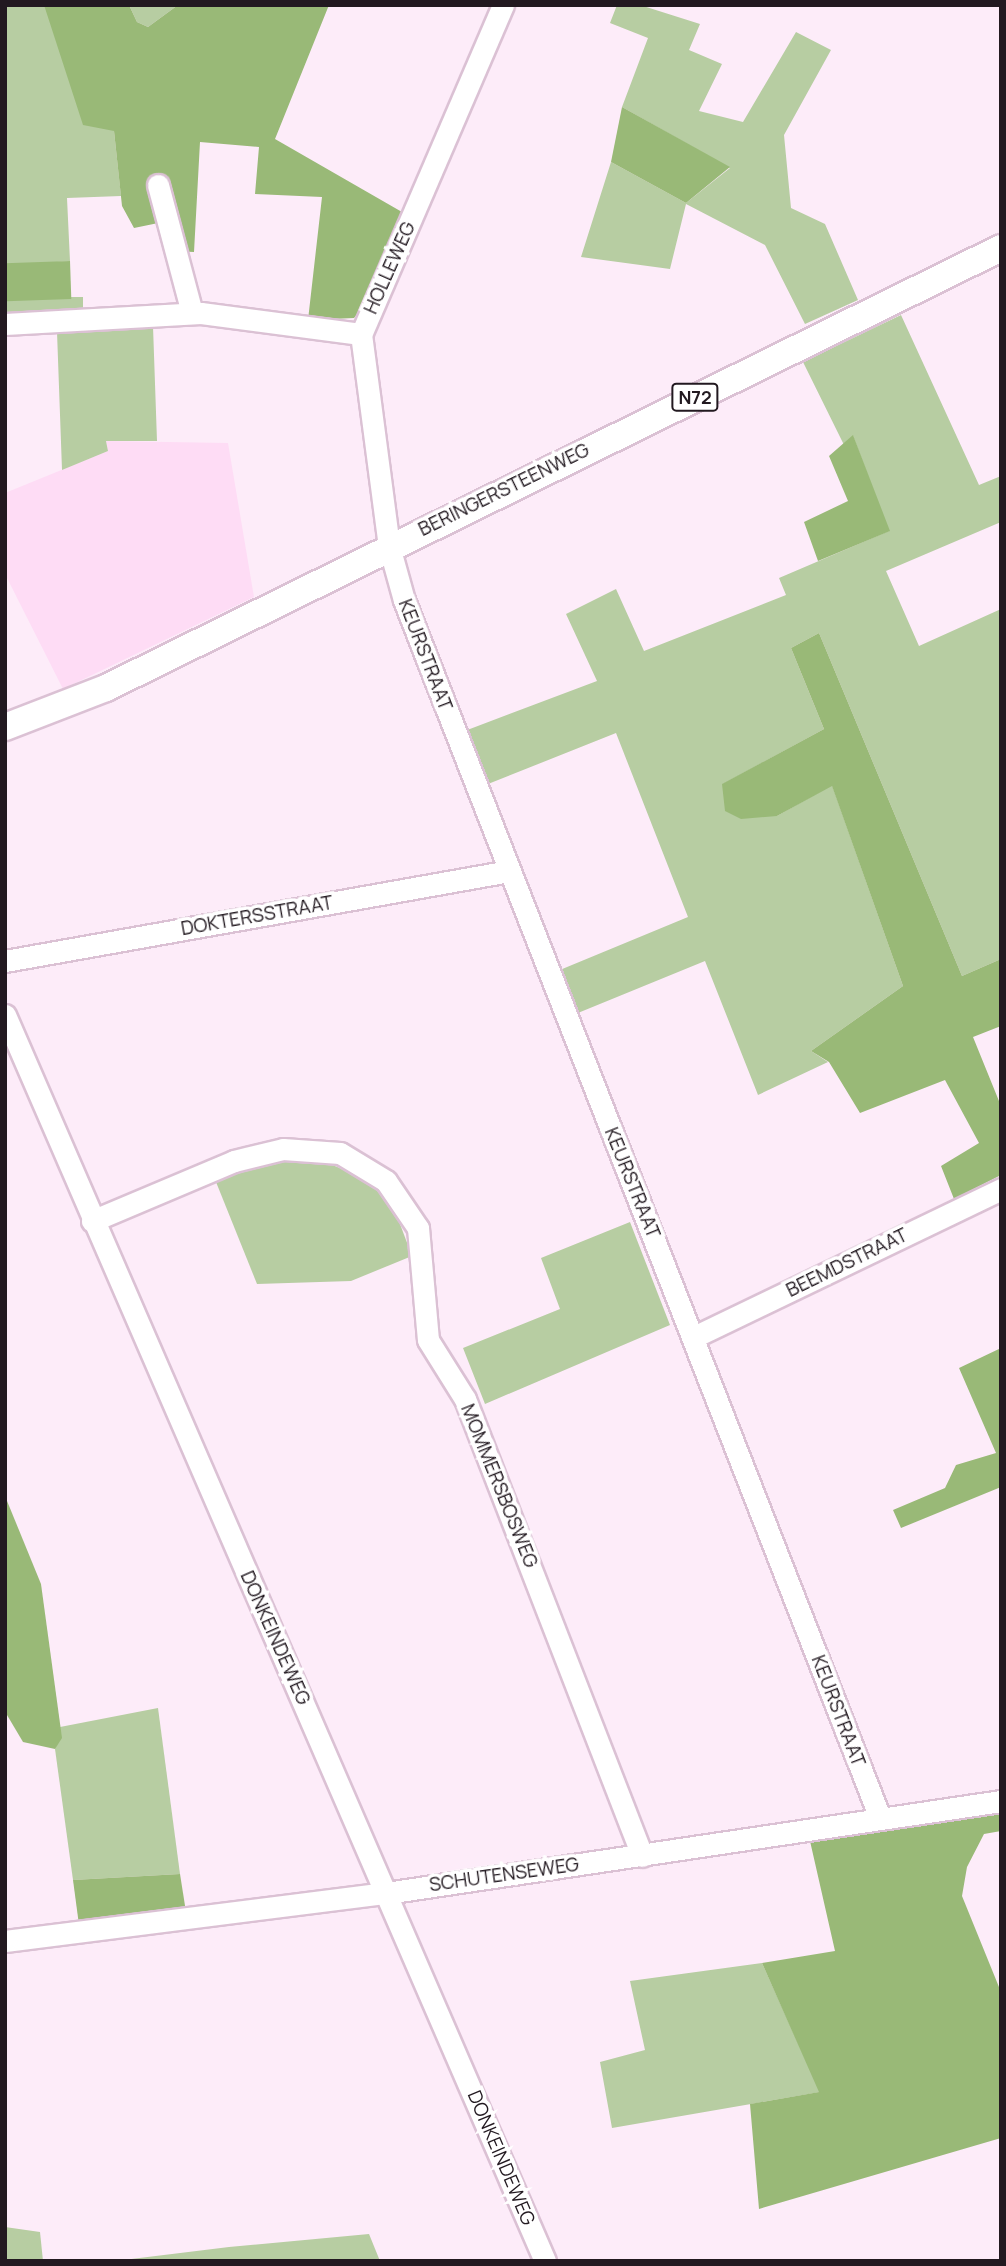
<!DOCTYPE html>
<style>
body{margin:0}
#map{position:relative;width:1006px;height:2266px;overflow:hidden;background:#fdecf9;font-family:Manrope,sans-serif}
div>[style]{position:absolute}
.built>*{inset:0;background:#fedcf5}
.green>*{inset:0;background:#b7cda2;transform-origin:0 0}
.forest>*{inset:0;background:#99b977;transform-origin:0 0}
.roads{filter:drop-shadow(2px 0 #dbc1d4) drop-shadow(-2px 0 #dbc1d4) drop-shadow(0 2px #dbc1d4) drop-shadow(0 -2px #dbc1d4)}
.minor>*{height:21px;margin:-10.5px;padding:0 10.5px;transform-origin:10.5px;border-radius:10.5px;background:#fff}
.major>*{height:26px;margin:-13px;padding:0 13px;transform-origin:13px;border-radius:13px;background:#fff}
span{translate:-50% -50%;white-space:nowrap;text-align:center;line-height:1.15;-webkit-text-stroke:7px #fff;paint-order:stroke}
.shield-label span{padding:2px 5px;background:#fff;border:2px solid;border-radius:5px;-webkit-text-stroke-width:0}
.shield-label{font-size:18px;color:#221920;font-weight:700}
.street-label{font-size:19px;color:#221920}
.frame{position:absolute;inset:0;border:7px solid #221920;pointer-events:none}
</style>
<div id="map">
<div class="built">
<i style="clip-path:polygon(106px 441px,228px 443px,254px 597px,63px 689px,5px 574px,5px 493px,108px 451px)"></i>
</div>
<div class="green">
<i style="clip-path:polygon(5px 5px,44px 5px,114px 131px,121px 196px,67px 198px,70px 261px,5px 266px)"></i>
<i style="clip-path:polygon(129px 5px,178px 5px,148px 27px,137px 22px)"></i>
<i style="clip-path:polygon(617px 5px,640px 5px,700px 24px,689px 50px,722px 64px,699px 111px,743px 122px,796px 32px,831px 50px,784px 135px,791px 208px,825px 224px,858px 300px,805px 324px,765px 245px,686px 204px,670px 269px,581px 257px,611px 162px,686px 203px,730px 168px,622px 107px,648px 38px,610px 23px)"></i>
<i style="left:83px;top:297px;width:16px;height:78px;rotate:90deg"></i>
<i style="clip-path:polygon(901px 315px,979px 485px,1001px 476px,1001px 522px,886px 571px,919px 646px,1001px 609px,1001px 959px,962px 976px,819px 633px,791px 648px,824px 729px,723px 784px,777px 816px,832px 785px,903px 986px,811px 1051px,828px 1062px,758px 1095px,705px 961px,573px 1015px,555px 972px,688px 917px,616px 733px,483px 786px,462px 732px,597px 681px,566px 614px,616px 589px,644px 651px,786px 595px,779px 578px,889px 531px,853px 436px,844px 445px,803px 362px)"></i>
<i style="clip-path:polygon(153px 326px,157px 441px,106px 441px,108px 451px,62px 470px,57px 332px)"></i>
<i style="clip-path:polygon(282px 1157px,315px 1158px,372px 1181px,391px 1200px,412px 1256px,351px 1281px,257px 1284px,214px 1177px)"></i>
<i style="clip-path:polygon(630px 1222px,670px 1325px,485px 1404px,463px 1348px,560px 1309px,541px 1258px)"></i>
<i style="clip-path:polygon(158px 1708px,180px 1874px,73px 1880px,55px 1749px,60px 1727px)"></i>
<i style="clip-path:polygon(762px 1963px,820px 2092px,612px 2128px,600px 2062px,645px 2050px,630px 1981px)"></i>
<i style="clip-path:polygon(5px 2227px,40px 2232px,43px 2261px,5px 2261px)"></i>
<i style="clip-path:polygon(369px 2234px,380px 2261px,115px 2261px,229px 2247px)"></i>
</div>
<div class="forest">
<i style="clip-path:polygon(44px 5px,129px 5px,137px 22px,148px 27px,178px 5px,329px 5px,275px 139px,402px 212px,366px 304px,354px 318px,308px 320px,322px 197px,255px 194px,259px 147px,200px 142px,194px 252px,172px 251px,168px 221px,134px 228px,122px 206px,114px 131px,83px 125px)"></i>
<i style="clip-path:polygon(622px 107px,730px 167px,686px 203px,611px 162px)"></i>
<i style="left:70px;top:261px;width:38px;height:65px;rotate:88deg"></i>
<i style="clip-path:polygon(853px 435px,890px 531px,818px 561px,804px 522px,848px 501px,829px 456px)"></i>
<i style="clip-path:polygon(819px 633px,962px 976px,1001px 959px,1001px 1026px,973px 1037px,1001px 1106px,1001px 1175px,954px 1199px,941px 1166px,979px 1143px,945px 1080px,860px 1113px,829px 1062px,811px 1051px,903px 986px,832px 786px,777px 816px,741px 819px,725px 811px,722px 784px,824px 729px,791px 648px)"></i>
<i style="clip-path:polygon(1001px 1348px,1001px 1487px,901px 1528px,893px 1510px,945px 1488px,956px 1465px,996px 1453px,959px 1368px)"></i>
<i style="clip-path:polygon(5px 1496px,41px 1584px,62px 1738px,55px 1749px,23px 1742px,7px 1715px)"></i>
<i style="clip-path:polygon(1001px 1814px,1001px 1831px,984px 1834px,967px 1867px,962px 1896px,1001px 1992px,1001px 2138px,759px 2209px,750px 2104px,819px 2092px,762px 1963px,835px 1951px,810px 1841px)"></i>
<i style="clip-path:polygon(180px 1874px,186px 1912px,79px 1925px,73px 1880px)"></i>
</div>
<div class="roads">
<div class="minor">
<i style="left:503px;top:5px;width:358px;rotate:113.3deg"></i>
<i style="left:361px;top:334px;width:214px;rotate:82.5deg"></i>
<i style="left:389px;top:546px;width:56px;rotate:74.5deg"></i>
<i style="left:404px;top:600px;width:1308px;rotate:68.65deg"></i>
<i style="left:158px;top:185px;width:132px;rotate:75.1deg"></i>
<i style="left:5px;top:324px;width:196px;rotate:-3.2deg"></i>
<i style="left:201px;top:313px;width:161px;rotate:7.5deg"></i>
<i style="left:5px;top:961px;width:512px;rotate:-10.12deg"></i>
<i style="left:5px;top:1015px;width:1358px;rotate:66.57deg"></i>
<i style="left:92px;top:1221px;width:154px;rotate:-22.9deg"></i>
<i style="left:234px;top:1161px;width:50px;rotate:-13.8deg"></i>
<i style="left:283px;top:1149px;width:57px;rotate:4deg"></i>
<i style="left:340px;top:1153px;width:54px;rotate:31.3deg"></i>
<i style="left:386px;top:1181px;width:57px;rotate:55.8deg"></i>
<i style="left:418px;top:1228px;width:112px;rotate:84.9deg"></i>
<i style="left:428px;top:1340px;width:70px;rotate:57.9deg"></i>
<i style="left:465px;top:1399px;width:490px;rotate:68.8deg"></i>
<i style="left:694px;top:1337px;width:341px;rotate:-25.7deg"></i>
<i style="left:5px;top:1941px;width:384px;rotate:-7.2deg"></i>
<i style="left:386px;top:1893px;width:622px;rotate:-8.51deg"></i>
</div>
<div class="major">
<i style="left:5px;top:727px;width:108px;rotate:-21.1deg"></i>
<i style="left:106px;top:688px;width:997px;rotate:-26.18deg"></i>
</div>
</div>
<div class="shield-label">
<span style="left:695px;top:397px">N72</span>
</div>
<div class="street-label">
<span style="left:390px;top:268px;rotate:-66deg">HOLLEWEG</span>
<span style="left:504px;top:490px;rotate:-26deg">BERINGERSTEENWEG</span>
<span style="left:425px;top:655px;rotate:69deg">KEURSTRAAT</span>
<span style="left:257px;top:916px;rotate:-10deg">DOKTERSSTRAAT</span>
<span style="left:632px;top:1183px;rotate:68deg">KEURSTRAAT</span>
<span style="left:847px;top:1263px;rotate:-26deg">BEEMDSTRAAT</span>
<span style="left:499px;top:1486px;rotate:68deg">MOMMERSBOSWEG</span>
<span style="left:275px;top:1638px;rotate:66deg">DONKEINDEWEG</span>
<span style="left:838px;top:1711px;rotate:69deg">KEURSTRAAT</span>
<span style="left:504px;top:1875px;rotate:-8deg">SCHUTENSEWEG</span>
<span style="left:501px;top:2158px;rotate:67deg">DONKEINDEWEG</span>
</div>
<div class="frame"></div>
</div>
